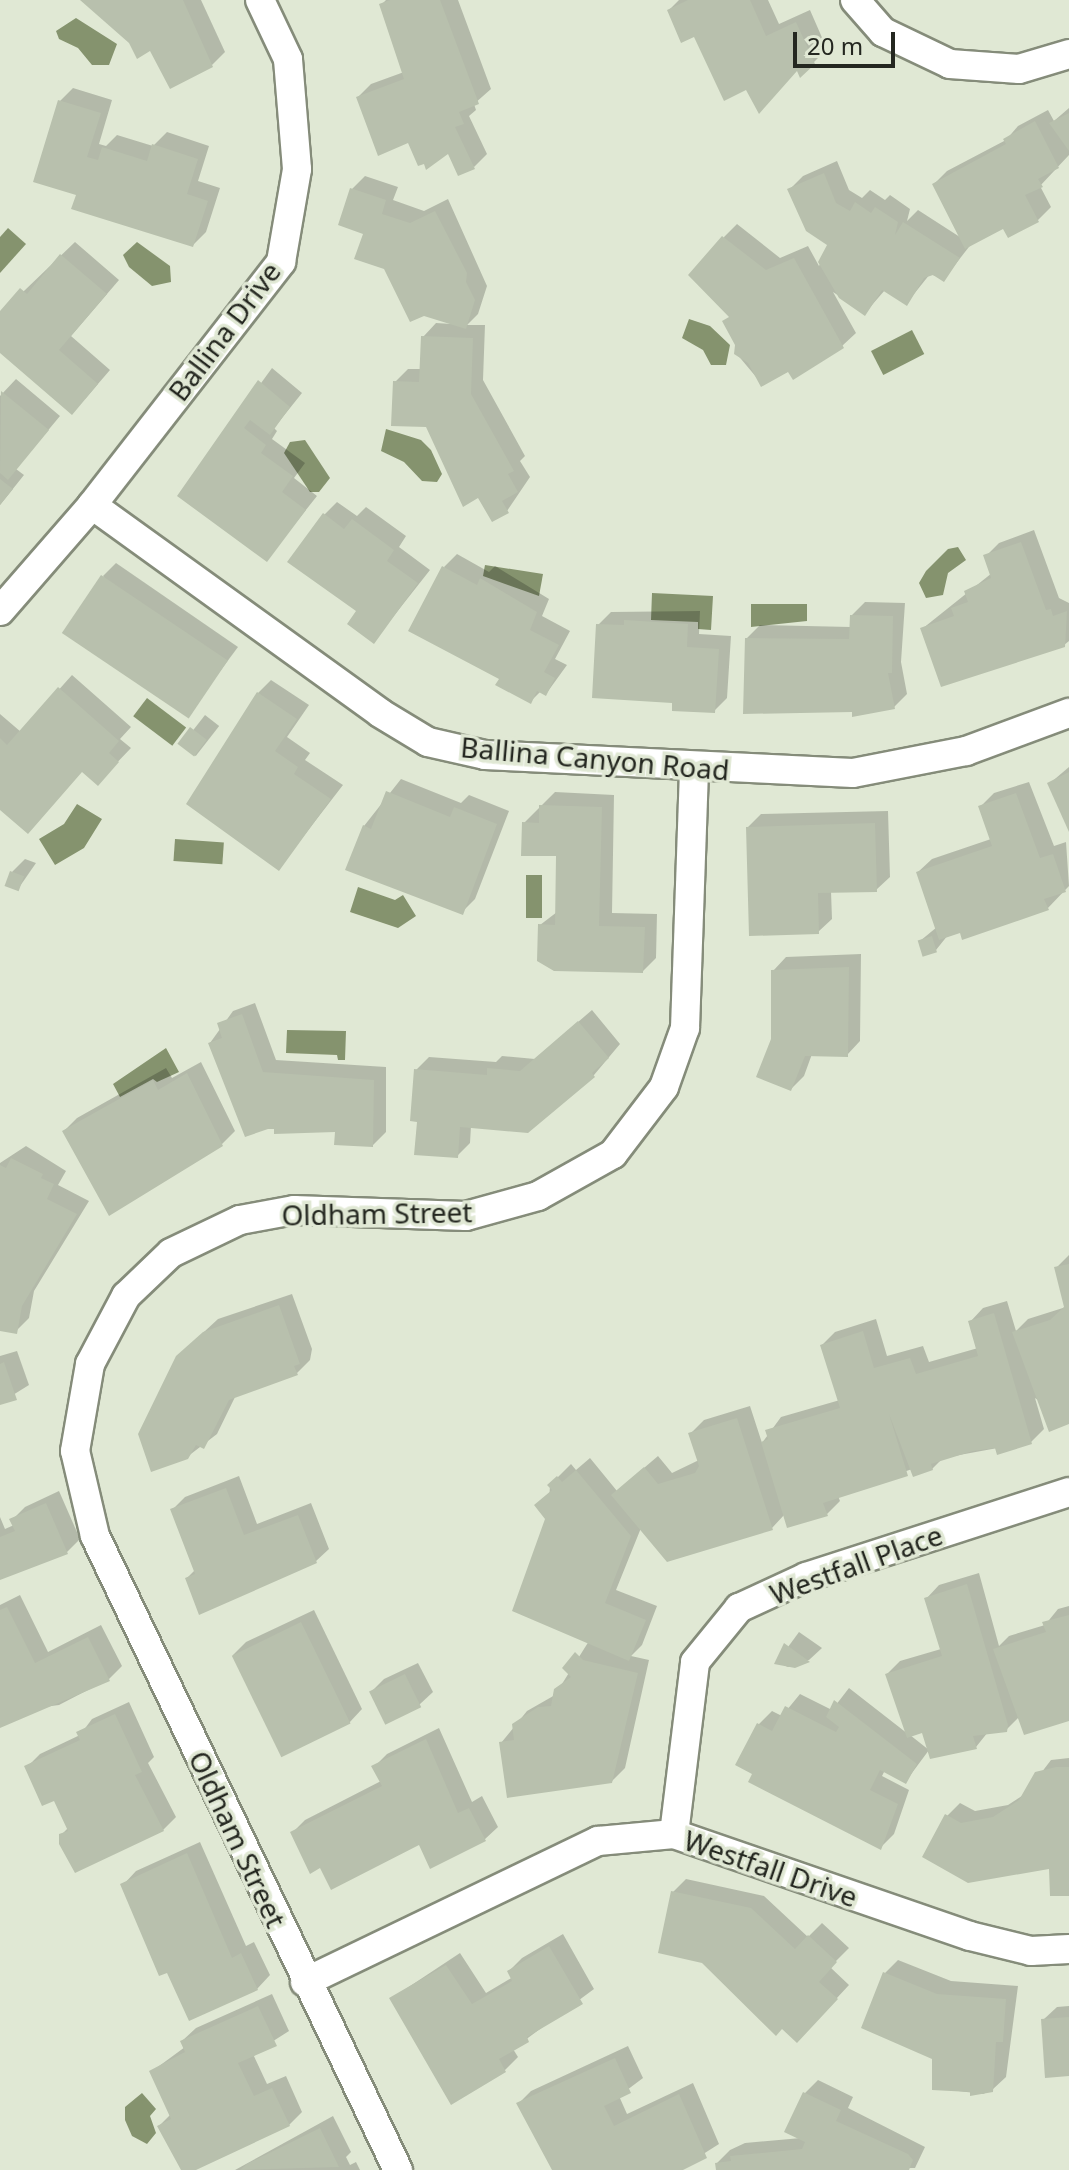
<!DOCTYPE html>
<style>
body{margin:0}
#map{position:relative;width:1069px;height:2170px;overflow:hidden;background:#e0e8d4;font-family:"Noto Sans",sans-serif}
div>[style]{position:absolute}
.water>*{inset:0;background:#85936e;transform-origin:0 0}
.shadow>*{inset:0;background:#0003;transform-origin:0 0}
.building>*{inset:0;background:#b8c0ad;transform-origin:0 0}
.roads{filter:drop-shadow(2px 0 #858c7a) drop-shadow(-2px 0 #858c7a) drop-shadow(0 2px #858c7a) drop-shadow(0 -2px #858c7a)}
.minor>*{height:28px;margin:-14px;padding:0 14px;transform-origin:14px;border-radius:14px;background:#fff}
span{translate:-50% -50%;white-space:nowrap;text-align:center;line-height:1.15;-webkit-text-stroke:7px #e0e8d4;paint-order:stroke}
.street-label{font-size:28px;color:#242720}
.scale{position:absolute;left:793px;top:32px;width:102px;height:36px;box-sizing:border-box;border:4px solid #242720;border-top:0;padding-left:10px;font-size:24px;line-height:28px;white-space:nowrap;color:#242720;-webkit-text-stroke:6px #e0e8d4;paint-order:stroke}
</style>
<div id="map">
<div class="water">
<i style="clip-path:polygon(76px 18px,117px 44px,109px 65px,92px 65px,78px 48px,59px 39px,56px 31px)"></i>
<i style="clip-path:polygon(8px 228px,26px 244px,0 273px,0 237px)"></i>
<i style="clip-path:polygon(137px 242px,170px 266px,171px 282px,152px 286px,129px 267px,123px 255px)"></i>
<i style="clip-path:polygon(689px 319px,710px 326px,730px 345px,726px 365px,711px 365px,703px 350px,682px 338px)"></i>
<i style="left:912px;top:330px;width:27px;height:46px;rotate:63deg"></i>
<i style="clip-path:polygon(386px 429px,421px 440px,431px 450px,442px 474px,437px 482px,422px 481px,404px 462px,381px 451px)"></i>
<i style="clip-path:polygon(305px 440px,330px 478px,319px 492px,310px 492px,284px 453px,290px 442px)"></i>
<i style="clip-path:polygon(958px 547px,966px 560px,948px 573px,943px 595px,926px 598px,919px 583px,926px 571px,948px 549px)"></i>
<i style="clip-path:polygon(485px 565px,543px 574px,539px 596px,483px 576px)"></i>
<i style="clip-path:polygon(652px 593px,713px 596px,711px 630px,698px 629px,698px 622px,651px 620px)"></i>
<i style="clip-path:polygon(751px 604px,807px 604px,807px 621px,751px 627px)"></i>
<i style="left:147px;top:698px;width:49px;height:23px;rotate:37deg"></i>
<i style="clip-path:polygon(77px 804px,102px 819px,84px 848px,55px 865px,39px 839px,64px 824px)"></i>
<i style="left:175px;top:839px;width:49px;height:22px;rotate:4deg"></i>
<i style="left:526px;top:875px;width:16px;height:43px"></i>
<i style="clip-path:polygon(358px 887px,395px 900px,403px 895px,416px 916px,398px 928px,350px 912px)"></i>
<i style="clip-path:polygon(287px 1030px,346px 1031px,345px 1060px,338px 1060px,337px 1055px,286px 1053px)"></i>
<i style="clip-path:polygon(166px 1048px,179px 1072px,157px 1082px,153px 1079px,120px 1097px,113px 1084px)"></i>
<i style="clip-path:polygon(142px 2093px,156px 2109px,150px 2116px,156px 2133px,147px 2144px,132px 2136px,125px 2120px,125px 2107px)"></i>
</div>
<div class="shadow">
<i style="clip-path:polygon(83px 0,201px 0,225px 52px,212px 65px,130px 42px)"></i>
<i style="clip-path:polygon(386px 0,458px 0,491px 89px,474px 104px,476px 110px,469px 116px,487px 154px,474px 167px,449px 151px,409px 141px,358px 97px,371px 84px,404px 72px,381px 5px)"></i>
<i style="clip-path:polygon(679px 0,768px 0,779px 24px,810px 10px,827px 49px,801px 75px,798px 69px,747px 87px,669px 10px)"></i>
<i style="clip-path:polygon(73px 88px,112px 100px,99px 144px,106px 146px,117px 135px,153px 146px,167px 132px,209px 146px,198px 181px,220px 188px,206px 232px,193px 245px,78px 194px,60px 101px)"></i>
<i style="clip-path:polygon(1069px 108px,1069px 155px,1040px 186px,1051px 207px,1038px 220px,1004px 226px,972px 243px,944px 279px,930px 274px,906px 304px,885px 290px,865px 313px,833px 292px,856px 333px,842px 346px,762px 384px,736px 353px,724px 237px,737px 224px,780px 258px,808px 246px,819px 266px,830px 244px,790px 189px,803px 176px,837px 161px,849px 190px,862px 198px,870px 190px,885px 200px,890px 195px,910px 209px,907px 221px,918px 210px,963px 239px,934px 184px,947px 171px,1006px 140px,1018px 126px,1048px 110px,1054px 121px)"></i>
<i style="clip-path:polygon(365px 176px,398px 187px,393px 200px,424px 211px,448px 199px,487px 286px,478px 314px,467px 325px,485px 325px,483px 380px,525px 456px,520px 461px,530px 477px,507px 511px,479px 495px,395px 382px,408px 369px,422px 369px,423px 337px,436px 323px,452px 324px,366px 232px,352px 189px)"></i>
<i style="clip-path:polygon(75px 242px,119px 280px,71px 336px,110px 370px,85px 399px,0 351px,0 314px)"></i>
<i style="clip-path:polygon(272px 368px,302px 393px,274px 428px,277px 431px,272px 439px,305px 463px,294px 478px,317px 496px,267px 559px,180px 495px)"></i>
<i style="clip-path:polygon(16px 379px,60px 416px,16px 469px,24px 475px,0 505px,0 396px)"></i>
<i style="clip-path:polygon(337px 502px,357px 516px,366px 507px,406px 536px,399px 547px,430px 570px,374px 641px,324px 515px)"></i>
<i style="clip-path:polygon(1034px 530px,1059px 598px,1069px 603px,1069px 641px,1064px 645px,922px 629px,992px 573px,986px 556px,999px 543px)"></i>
<i style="clip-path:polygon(457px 554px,489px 572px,495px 566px,549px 599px,542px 616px,570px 631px,555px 659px,567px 665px,546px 694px,541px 691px,531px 701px,502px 678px,444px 567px)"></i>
<i style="clip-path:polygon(116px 563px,238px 647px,189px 713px,103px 576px)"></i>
<i style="clip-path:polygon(865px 602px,905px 603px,901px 662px,907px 694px,894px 707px,853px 710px,747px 638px,760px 625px,851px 627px,852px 615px)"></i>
<i style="clip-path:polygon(700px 611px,699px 634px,731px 636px,727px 698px,714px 711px,674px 701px,598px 625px,611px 612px)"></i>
<i style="clip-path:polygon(72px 675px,131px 727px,120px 739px,131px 748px,110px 770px,83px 770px,0 807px,0 714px,21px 732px)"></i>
<i style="clip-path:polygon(271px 680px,309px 705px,287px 737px,310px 753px,305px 760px,343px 785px,279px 868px,258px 693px)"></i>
<i style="left:205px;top:715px;width:18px;height:38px;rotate:38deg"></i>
<i style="clip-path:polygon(1069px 767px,1069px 822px,1049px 784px)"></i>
<i style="clip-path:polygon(401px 779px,461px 803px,469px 795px,509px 811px,475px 899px,462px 912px,364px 826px)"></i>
<i style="clip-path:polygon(1029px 782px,1054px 846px,1066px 842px,1069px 886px,1047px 909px,948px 935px,936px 950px,920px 941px,937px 927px,918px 872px,932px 859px,991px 839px,981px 806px,994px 793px)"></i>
<i style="clip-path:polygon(555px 792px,614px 795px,612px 913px,657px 914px,656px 958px,643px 971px,540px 925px,557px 912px,558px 854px,524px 823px)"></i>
<i style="clip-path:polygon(888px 811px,890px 877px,876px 890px,831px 891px,832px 919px,818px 932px,748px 827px,761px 814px)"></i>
<i style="clip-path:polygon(25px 859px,36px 863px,18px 889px,12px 872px)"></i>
<i style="clip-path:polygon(861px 954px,860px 1041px,847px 1055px,812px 1054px,804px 1076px,791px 1089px,773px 1039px,773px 971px,786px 957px)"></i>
<i style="clip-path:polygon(255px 1003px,276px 1060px,386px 1067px,386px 1132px,373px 1145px,337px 1130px,276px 1127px,210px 1043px,233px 1011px)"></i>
<i style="clip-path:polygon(592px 1010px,620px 1044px,594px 1075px,528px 1131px,471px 1126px,470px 1143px,457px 1156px,419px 1120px,416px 1070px,429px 1057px,496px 1062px,502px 1056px,535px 1059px)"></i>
<i style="clip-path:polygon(201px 1062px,235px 1131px,222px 1144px,64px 1131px,77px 1118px,166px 1068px,172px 1078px)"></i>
<i style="clip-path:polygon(26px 1146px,66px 1171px,58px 1185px,89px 1201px,34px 1291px,29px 1318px,16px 1331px,0 1329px,0 1163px)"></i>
<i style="clip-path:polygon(1069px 1255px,1069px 1421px,1035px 1398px,1044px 1429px,1031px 1442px,943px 1458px,932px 1469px,912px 1469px,838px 1496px,840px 1501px,827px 1514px,785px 1514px,772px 1528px,641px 1528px,616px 1590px,657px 1606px,642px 1645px,631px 1656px,649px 1660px,625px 1768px,611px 1782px,501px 1743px,527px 1711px,555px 1695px,589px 1641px,548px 1518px,550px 1485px,571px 1464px,576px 1470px,590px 1458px,617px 1491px,658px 1456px,672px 1473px,699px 1460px,691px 1433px,704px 1420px,750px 1406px,762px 1443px,781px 1417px,840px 1400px,822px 1345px,835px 1332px,876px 1319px,887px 1356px,923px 1346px,929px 1362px,978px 1348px,970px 1322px,983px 1308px,1007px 1301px,1016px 1331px,1028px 1319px,1066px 1307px,1056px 1268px)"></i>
<i style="clip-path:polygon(292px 1294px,312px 1349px,310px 1360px,297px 1373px,236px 1395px,217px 1434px,187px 1457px,192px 1343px,218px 1319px)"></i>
<i style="clip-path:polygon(17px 1351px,29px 1385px,0 1403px,0 1356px)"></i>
<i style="clip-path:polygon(239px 1476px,257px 1524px,311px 1503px,329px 1549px,315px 1562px,187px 1578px,195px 1570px,172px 1510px,185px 1497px)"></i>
<i style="clip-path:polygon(59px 1491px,80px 1539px,67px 1552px,0 1579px,0 1517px,5px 1529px,14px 1525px,12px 1520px,25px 1507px)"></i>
<i style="clip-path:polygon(979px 1573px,999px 1646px,1009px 1636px,1045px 1625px,1058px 1609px,1069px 1606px,1069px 1719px,1019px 1717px,1006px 1730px,988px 1732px,976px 1747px,923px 1731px,910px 1735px,929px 1750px,906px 1781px,885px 1770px,882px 1776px,909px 1790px,894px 1834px,881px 1847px,754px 1773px,759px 1724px,772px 1711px,782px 1716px,800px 1694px,832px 1710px,849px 1688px,908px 1734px,887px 1674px,900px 1661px,941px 1649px,926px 1599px,939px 1585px)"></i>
<i style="clip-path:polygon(20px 1595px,48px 1652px,101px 1625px,122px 1666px,109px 1679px,59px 1705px,36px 1708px,0 1726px,0 1605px)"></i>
<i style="clip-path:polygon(314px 1610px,362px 1709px,349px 1723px,233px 1655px,246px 1642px)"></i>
<i style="clip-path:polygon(799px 1632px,822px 1648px,809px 1660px,788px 1667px,777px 1662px)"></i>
<i style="clip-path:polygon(418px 1663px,433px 1692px,419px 1705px,371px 1692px,384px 1679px)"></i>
<i style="clip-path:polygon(129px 1702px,154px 1757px,148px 1763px,176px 1817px,163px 1830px,61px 1835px,68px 1828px,55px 1798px,27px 1767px,40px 1754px,80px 1735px,92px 1719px)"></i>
<i style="clip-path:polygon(439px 1728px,472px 1802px,482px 1796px,498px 1827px,484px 1840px,420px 1843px,321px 1866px,292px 1833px,305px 1820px,381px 1781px,374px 1767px,387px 1754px)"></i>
<i style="clip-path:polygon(1069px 1758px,1069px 1894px,1051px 1867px,969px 1881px,947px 1816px,960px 1803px,975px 1811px,1008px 1805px,1025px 1794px,1051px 1760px)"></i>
<i style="clip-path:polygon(200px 1842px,246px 1946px,254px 1942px,270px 1975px,257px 1989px,123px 1885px,136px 1871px)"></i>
<i style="clip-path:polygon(686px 1879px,764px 1896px,808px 1937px,822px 1923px,849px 1948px,830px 1967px,849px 1985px,810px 2027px,703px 1961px,673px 1892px)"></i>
<i style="clip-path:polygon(563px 1934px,594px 1989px,513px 2049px,518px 2057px,505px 2070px,452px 2102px,392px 1998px,460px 1953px,486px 1993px,513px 1977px,509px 1971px,522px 1958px)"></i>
<i style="clip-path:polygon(898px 1960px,951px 1981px,1018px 1986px,1006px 2077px,992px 2090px,983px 2094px,934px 2088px,934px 2057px,885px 1973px)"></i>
<i style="clip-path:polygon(272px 1994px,289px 2031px,253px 2054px,267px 2084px,286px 2076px,302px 2112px,289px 2125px,182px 2170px,159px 2126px,171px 2114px,151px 2072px,185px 2047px,182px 2041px,196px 2028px)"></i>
<i style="clip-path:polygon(1069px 2006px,1069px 2074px,1043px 2020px,1057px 2007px)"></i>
<i style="clip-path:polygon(628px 2046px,643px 2078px,619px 2096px,627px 2114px,693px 2083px,719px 2144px,678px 2170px,553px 2170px,518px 2104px,531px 2091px)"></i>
<i style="clip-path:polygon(818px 2080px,853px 2097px,848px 2108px,925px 2147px,915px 2168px,718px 2170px,717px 2163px,730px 2150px,745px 2143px,801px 2138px,805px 2093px)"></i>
<i style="clip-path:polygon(333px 2116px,351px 2152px,346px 2157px,350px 2165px,356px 2162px,360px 2170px,235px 2170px)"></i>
</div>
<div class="building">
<i style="clip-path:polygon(80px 0,183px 0,213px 67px,170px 89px,150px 51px,137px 59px,129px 43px)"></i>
<i style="clip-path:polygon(390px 0,440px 0,479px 104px,459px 112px,464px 124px,455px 127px,475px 169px,458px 176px,448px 154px,426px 170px,424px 164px,418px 166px,408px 143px,378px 156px,356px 97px,404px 79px,379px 4px)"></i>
<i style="clip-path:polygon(688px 0,750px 0,766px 36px,796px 22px,815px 64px,800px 78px,797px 71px,759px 114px,746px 90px,724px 101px,694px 37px,681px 43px,667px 10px)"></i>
<i style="clip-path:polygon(58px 100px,101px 113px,87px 157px,98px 160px,102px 147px,147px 161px,152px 144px,198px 159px,187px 194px,208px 201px,193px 247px,71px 209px,76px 195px,33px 182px)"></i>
<i style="clip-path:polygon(1069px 113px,1069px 151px,1049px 123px)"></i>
<i style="clip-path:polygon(1035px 121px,1059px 168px,1038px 179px,1043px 187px,1025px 195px,1039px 222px,1008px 238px,1003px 229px,965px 249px,932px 184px,1006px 144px,1003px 139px)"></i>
<i style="clip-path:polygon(824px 173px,836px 203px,850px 211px,855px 202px,871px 213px,875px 207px,898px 222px,895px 235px,903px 222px,960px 258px,944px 282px,933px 275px,924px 278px,907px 306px,882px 290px,865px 316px,839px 298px,818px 262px,827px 245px,806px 231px,787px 189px)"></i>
<i style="clip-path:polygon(350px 188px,386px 200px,382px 214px,410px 223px,435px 211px,467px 273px,466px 282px,475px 300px,466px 329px,424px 316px,410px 322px,384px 269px,354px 259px,363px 234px,338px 225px)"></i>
<i style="clip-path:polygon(722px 236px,766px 270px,794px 258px,844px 348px,793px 380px,788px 372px,761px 387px,748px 363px,734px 354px,735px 345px,722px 321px,729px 317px,688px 275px)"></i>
<i style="clip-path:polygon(60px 254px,107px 294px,59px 350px,98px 384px,72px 415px,0 353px,0 311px,20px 288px,27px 294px)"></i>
<i style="clip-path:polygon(421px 336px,473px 338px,471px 394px,514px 471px,508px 474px,518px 492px,502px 501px,509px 513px,492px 522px,478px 498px,463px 507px,426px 427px,391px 426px,393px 381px,419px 382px)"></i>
<i style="clip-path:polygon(258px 380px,290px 407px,270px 435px,250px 420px,244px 428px,266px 445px,261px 453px,293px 476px,282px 492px,306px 510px,267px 562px,177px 496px)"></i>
<i style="clip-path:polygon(1px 391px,49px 430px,8px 480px,0 473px)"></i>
<i style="clip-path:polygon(0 479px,13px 489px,0 505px)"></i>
<i style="clip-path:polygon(323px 513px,344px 529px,352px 519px,394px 550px,387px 561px,418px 583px,374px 644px,347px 624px,356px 611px,287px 562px)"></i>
<i style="clip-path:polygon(1021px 542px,1046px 610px,1051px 609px,1053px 616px,1067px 611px,1065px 647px,941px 687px,920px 628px,954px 616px,951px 608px,968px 602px,964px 591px,991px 578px,983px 555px)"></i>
<i style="clip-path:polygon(442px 566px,477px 585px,480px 578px,537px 612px,530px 630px,559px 645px,544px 672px,555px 678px,546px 696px,537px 691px,531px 704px,495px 685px,499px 679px,408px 631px)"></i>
<i style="left:101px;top:575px;width:153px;height:70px;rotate:34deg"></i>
<i style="clip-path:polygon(850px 615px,893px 616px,892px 673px,888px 673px,895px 709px,852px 717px,852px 712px,743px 714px,745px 638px,849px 639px)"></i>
<i style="clip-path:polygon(624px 620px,688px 624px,687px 647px,719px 649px,715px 713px,672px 711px,672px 703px,592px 698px,596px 624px,624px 625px)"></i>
<i style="clip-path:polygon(58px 687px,119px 741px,109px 753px,119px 762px,98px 786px,82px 772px,28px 834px,0 810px,0 738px,7px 745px)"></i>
<i style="clip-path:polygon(257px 692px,297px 719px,275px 751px,298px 767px,294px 774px,331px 799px,279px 871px,186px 804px)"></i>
<i style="left:190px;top:727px;width:21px;height:21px;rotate:37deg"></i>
<i style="clip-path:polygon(1069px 772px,1069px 832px,1047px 783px)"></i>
<i style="clip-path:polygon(386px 791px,450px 817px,454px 807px,497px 824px,463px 915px,345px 870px,363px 825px,371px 829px)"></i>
<i style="clip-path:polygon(1016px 793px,1040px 858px,1053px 854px,1066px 892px,1044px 899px,1049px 910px,962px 940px,960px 933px,939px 940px,916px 872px,992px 846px,978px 806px)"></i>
<i style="clip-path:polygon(539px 805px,602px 807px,599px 926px,645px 927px,643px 973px,554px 971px,537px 961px,538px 924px,555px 925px,556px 856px,521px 856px,522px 822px,539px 823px)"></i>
<i style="clip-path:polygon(875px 823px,877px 892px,818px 893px,819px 934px,749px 936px,746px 827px)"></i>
<i style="left:10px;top:871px;width:15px;height:16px;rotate:20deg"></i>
<i style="left:932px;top:936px;width:17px;height:15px;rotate:73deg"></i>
<i style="clip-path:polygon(849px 967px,848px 1057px,805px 1056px,791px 1091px,756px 1077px,771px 1039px,771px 970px)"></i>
<i style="clip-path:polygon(242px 1014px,263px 1072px,374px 1080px,373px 1147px,334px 1145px,335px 1132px,274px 1134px,274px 1129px,268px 1129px,245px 1137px,208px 1043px,222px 1038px,217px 1023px)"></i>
<i style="clip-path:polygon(578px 1021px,609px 1058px,592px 1073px,595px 1077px,528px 1133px,460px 1127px,458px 1158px,414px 1155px,417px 1122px,410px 1121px,414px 1069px,487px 1075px,487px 1068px,520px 1071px)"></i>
<i style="clip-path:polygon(187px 1073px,223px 1146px,109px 1216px,62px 1131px,153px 1080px,158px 1090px)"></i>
<i style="clip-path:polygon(11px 1158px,43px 1174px,41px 1178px,54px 1184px,47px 1199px,77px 1214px,22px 1306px,17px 1334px,0 1331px,0 1165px,6px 1168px)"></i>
<i style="clip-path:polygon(1069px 1264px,1069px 1424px,1049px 1432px,1012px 1332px,1050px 1320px,1064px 1307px,1054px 1267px)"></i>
<i style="clip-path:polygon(279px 1305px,300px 1364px,294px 1366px,298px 1375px,229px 1400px,204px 1449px,196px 1445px,188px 1459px,151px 1472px,138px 1434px,176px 1356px,203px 1332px)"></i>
<i style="clip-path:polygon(994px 1313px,1032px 1444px,997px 1455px,995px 1448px,973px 1451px,931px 1464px,933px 1470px,913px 1477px,889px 1414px,908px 1476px,823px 1503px,828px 1516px,787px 1528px,761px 1442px,768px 1439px,765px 1430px,840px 1408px,820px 1345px,863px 1331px,874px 1368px,910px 1358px,916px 1374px,978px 1356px,968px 1321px)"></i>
<i style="clip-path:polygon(4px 1362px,17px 1400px,0 1405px,0 1364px)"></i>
<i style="clip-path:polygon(737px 1418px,773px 1530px,667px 1562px,611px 1495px,644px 1467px,658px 1484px,695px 1473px,699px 1466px,688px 1433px)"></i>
<i style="clip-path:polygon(576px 1470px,631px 1536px,605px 1603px,646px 1620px,629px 1661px,512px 1611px,545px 1519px,534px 1505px,552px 1490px,547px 1485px,557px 1476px,562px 1482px)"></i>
<i style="clip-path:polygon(226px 1488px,244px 1535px,298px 1515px,317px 1563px,199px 1615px,185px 1578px,195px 1574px,170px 1509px)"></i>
<i style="clip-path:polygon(46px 1503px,68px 1554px,0 1580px,0 1537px,15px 1531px,9px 1519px)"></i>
<i style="clip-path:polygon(967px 1584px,1008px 1725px,1007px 1732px,973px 1736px,977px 1749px,930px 1759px,922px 1733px,907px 1738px,885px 1674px,942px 1656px,924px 1598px)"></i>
<i style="clip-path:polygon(7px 1607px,35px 1663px,88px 1637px,110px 1681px,0 1728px,0 1610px)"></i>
<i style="clip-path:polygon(1069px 1615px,1069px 1721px,1024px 1735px,993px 1649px,1046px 1632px,1042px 1622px)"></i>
<i style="left:301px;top:1622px;width:113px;height:77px;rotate:64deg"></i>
<i style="clip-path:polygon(784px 1643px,810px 1662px,795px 1668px,774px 1664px)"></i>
<i style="clip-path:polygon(575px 1652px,583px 1660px,638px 1673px,612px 1783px,507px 1798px,499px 1742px,514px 1740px,512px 1724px,538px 1707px,551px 1706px,554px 1689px,571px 1677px,562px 1668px)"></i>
<i style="left:405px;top:1674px;width:37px;height:40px;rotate:64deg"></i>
<i style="clip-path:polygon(834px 1700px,917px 1764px,906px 1784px,880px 1770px,870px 1790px,898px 1804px,881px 1850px,748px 1782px,752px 1774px,735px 1765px,757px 1723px,772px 1731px,785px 1706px,836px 1732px,839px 1727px,826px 1717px)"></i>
<i style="clip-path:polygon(115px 1714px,142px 1772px,135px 1775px,164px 1831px,75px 1873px,59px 1844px,59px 1834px,68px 1831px,54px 1801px,42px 1806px,24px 1766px,80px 1740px,76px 1732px)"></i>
<i style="clip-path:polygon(426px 1739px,458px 1813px,469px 1808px,486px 1841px,430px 1869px,419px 1845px,331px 1890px,320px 1868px,310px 1874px,290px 1832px,382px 1786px,371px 1766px)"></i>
<i style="clip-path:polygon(1056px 1767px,1069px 1767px,1069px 1896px,1050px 1896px,1049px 1869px,968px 1883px,922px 1857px,945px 1814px,961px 1823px,993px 1817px,1019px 1800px,1035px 1772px)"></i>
<i style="clip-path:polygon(187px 1853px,232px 1958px,241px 1953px,258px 1990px,189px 2021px,167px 1973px,159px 1976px,120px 1884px)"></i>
<i style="clip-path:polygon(671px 1891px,751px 1908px,795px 1949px,808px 1935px,837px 1962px,819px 1982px,838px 1999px,797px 2043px,782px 2029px,776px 2036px,702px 1963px,658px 1953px)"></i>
<i style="clip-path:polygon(549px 1946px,583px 2004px,527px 2037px,529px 2042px,499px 2059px,506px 2072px,451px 2105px,389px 1998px,446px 1965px,472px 2004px,512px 1981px,507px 1971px)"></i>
<i style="clip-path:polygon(883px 1972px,937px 1994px,1006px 1999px,1003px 2042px,996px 2042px,993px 2092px,970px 2096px,970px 2092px,932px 2090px,932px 2059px,861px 2028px)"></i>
<i style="clip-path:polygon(258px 2006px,277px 2046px,238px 2063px,254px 2096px,272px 2088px,290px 2126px,196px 2170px,181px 2170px,157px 2126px,171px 2119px,149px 2071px,185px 2052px,180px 2041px)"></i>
<i style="clip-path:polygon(1069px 2017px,1069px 2076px,1045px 2078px,1041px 2019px)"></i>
<i style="clip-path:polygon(615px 2058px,631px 2093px,604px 2106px,614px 2126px,679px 2094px,707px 2158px,683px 2170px,552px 2170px,516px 2103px)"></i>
<i style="clip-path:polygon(803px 2092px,841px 2110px,836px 2121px,908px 2154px,913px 2160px,909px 2170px,716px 2170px,715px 2163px,731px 2161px,730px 2156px,802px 2149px,805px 2142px,784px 2132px)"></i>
<i style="clip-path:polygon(320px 2128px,339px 2167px,240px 2170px,247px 2164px)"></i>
</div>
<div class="roads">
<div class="minor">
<i style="left:855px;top:0;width:43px;rotate:48.8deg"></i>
<i style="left:883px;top:32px;width:74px;rotate:25.5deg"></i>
<i style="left:950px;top:64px;width:69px;rotate:4.1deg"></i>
<i style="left:1019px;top:69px;width:52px;rotate:-16.7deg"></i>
<i style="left:92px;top:505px;width:355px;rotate:35.8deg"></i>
<i style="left:380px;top:713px;width:56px;rotate:31.1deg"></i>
<i style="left:428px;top:742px;width:58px;rotate:12.8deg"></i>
<i style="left:485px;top:755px;width:368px;rotate:2.8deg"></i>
<i style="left:853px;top:773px;width:115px;rotate:-11deg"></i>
<i style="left:966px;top:751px;width:110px;rotate:-20.3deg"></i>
<i style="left:0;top:611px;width:140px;rotate:-49deg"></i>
<i style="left:92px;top:505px;width:308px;rotate:-52.1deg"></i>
<i style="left:281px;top:262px;width:94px;rotate:-80.2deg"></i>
<i style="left:297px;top:169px;width:110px;rotate:-94.7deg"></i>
<i style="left:288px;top:59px;width:65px;rotate:-115.4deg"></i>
<i style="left:674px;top:1834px;width:173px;rotate:-83deg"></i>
<i style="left:695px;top:1662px;width:70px;rotate:-50.8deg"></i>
<i style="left:739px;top:1608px;width:74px;rotate:-24.8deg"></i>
<i style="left:806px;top:1577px;width:276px;rotate:-17.9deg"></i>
<i style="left:305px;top:1982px;width:325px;rotate:-25.7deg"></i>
<i style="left:598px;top:1841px;width:76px;rotate:-5.3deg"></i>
<i style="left:674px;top:1834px;width:313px;rotate:19deg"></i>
<i style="left:970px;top:1936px;width:63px;rotate:13.8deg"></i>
<i style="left:1031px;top:1951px;width:38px;rotate:-3deg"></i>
<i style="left:398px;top:2170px;width:703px;rotate:-115.54deg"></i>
<i style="left:95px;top:1536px;width:87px;rotate:-103.2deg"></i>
<i style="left:75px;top:1451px;width:88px;rotate:-80.2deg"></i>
<i style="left:90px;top:1364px;width:77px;rotate:-62.1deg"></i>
<i style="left:126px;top:1296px;width:62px;rotate:-43.7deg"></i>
<i style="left:171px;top:1253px;width:76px;rotate:-25.6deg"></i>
<i style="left:240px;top:1220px;width:55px;rotate:-10.5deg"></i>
<i style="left:294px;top:1210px;width:172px;rotate:2deg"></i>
<i style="left:466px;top:1216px;width:75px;rotate:-15.5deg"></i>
<i style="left:538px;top:1196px;width:86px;rotate:-29.2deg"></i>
<i style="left:613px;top:1154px;width:84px;rotate:-52.7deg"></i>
<i style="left:664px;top:1087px;width:63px;rotate:-70.4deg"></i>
<i style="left:685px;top:1028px;width:259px;rotate:-88deg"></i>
</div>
</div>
<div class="street-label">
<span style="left:224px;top:331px;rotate:-53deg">Ballina Drive</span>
<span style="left:595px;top:758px;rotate:5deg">Ballina Canyon Road</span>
<span style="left:377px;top:1213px;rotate:-1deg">Oldham Street</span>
<span style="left:856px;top:1564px;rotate:-20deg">Westfall Place</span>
<span style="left:238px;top:1839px;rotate:65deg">Oldham Street</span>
<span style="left:771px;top:1868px;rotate:19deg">Westfall Drive</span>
</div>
<div class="scale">20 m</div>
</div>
